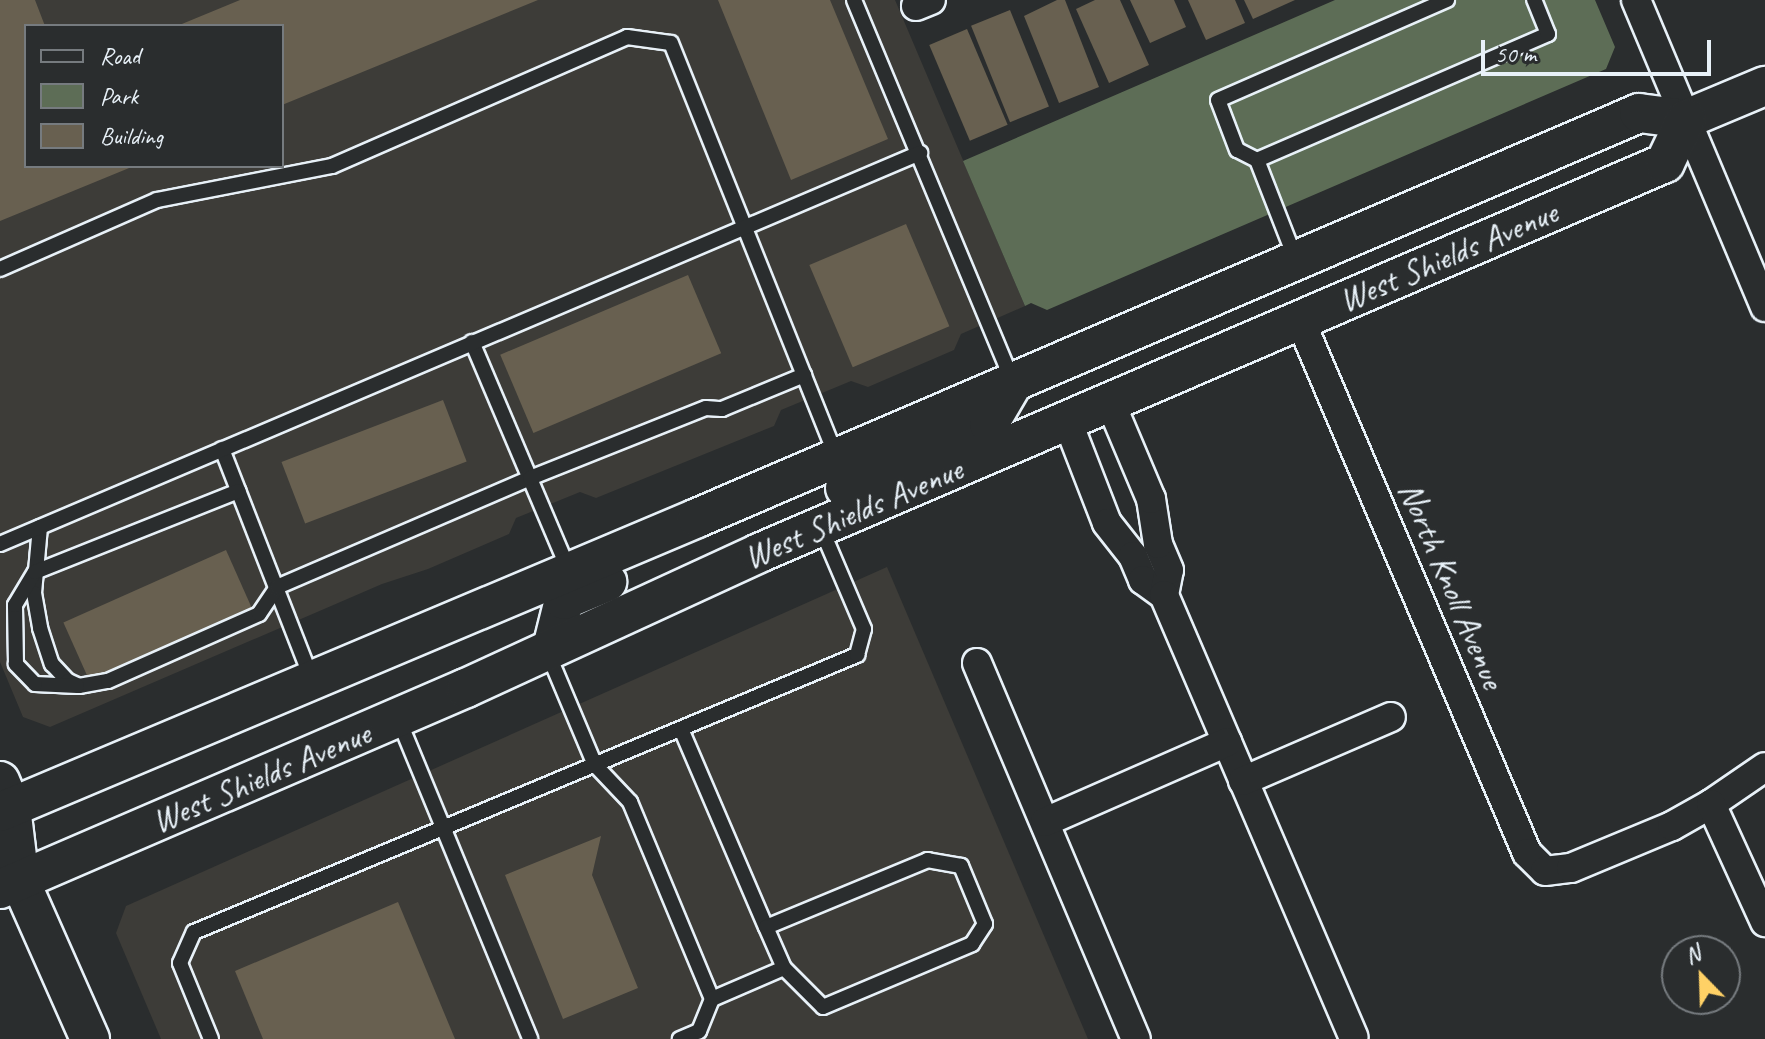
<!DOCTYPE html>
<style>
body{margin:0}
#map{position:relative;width:1765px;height:1039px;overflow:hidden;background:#2a2d2e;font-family:Caveat,sans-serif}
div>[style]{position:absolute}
.built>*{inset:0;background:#3d3c38}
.green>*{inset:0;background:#5d6d56}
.building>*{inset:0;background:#686050;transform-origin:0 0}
.roads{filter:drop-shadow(2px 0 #e8f1f8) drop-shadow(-2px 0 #e8f1f8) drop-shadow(0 2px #e8f1f8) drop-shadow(0 -2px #e8f1f8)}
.lane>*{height:14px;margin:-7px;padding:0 7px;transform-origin:7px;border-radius:7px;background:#2a2d2e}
.street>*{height:28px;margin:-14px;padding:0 14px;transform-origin:14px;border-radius:14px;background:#2a2d2e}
.secondary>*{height:38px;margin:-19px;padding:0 19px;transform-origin:19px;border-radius:19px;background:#2a2d2e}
span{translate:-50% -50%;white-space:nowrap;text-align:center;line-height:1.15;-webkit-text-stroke:7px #2a2d2e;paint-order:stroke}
.street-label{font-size:34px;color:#e8f1f8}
.legend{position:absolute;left:24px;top:24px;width:260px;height:144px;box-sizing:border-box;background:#2a2d2e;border:2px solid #767b7f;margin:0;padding:10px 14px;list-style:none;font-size:24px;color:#e8f1f8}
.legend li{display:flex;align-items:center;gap:16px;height:40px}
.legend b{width:40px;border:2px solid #767b7f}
.north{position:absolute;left:1661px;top:935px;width:80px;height:80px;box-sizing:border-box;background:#2a2d2e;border:2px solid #767b7f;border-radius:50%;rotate:337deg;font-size:22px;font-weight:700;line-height:32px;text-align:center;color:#e8f1f8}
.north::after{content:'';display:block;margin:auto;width:28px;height:36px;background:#ffd166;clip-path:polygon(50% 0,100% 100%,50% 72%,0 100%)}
.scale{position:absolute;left:1481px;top:40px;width:230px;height:36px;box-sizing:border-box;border:4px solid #e8f1f8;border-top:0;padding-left:10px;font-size:24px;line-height:28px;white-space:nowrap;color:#e8f1f8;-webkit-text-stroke:6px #2a2d2e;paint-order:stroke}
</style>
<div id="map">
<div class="built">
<i style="clip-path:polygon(evenodd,0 0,895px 0,1025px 306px,961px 334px,954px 350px,868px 387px,851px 381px,781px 410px,774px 426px,596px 498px,580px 492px,516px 518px,509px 534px,428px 569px,382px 584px,50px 727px,23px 717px,0 662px,0 0,26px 26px,282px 26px,282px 166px,26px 166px,26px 26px)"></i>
<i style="clip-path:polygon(887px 567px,1088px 1039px,161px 1039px,116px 933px,126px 906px)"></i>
</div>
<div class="green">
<i style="clip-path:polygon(1335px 0,1595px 0,1615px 47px,1606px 69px,1047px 310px,1031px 303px,1025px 306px,963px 161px)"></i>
</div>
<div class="building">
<i style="clip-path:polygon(0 0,35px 0,45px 26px,26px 26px,26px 166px,134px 166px,0 221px)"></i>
<i style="clip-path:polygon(240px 0,538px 0,282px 105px,282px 26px,177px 26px)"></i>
<i style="clip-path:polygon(718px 0,830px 0,888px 139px,791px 180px)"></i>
<i style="clip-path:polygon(1057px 0,1065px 0,1099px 87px,1059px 103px,1024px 16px)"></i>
<i style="clip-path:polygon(1095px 0,1120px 0,1149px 65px,1109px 83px,1076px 9px)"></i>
<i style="clip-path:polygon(1130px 0,1174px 0,1186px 27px,1150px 43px)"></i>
<i style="clip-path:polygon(1188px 0,1235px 0,1245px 23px,1206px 40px)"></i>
<i style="clip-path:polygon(1244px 0,1295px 0,1253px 19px)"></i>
<i style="left:1010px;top:10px;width:104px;height:42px;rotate:68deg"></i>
<i style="left:967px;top:29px;width:104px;height:41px;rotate:67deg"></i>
<i style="left:906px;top:224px;width:111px;height:105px;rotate:67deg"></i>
<i style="left:688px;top:275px;width:85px;height:204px;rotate:67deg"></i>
<i style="left:443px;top:400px;width:66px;height:173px;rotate:69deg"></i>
<i style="left:226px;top:550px;width:64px;height:178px;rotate:66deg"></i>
<i style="clip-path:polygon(601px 836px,592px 875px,638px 988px,563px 1019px,505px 875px)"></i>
<i style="clip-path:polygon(398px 902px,455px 1039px,263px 1039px,235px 971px)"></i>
</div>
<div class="roads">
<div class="lane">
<i style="left:854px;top:0;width:412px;rotate:67.4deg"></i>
<i style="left:1257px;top:160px;width:22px;rotate:-153deg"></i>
<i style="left:1237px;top:150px;width:53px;rotate:-110.8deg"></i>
<i style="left:1218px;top:100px;width:250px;rotate:-23.6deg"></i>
<i style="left:1296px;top:260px;width:107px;rotate:-111.3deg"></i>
<i style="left:1257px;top:160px;width:317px;rotate:-23.4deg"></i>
<i style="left:1548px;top:34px;width:37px;rotate:-112deg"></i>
<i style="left:0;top:269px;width:171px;rotate:-23.7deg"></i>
<i style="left:157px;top:200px;width:178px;rotate:-11deg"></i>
<i style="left:332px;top:166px;width:322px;rotate:-23.6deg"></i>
<i style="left:627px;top:37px;width:44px;rotate:7.8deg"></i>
<i style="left:671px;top:43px;width:444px;rotate:68.2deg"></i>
<i style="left:472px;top:342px;width:248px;rotate:67deg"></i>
<i style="left:222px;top:449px;width:248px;rotate:68.7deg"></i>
<i style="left:40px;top:527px;width:66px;rotate:95.2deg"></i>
<i style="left:34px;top:593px;width:36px;rotate:80deg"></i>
<i style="left:40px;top:628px;width:38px;rotate:72deg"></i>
<i style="left:52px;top:664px;width:23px;rotate:47deg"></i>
<i style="left:68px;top:681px;width:12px;rotate:24deg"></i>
<i style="left:79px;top:686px;width:29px;rotate:-10deg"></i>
<i style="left:108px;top:681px;width:165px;rotate:-23.9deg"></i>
<i style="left:259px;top:614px;width:32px;rotate:-56deg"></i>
<i style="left:277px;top:587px;width:275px;rotate:-23.3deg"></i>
<i style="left:530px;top:478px;width:189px;rotate:-21.7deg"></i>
<i style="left:706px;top:408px;width:16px;rotate:4deg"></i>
<i style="left:722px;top:409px;width:89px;rotate:-22.5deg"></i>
<i style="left:0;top:544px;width:1000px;rotate:-23.03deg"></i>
<i style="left:547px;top:651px;width:124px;rotate:67.2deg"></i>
<i style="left:595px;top:765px;width:51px;rotate:46.6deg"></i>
<i style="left:630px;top:802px;width:213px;rotate:67.4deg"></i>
<i style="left:712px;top:999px;width:35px;rotate:112deg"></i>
<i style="left:699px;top:1031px;width:21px;rotate:157deg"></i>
<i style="left:77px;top:686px;width:42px;rotate:-177.3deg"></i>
<i style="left:35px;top:684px;width:28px;rotate:-134deg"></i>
<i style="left:16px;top:664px;width:59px;rotate:-91deg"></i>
<i style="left:15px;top:605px;width:39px;rotate:-59deg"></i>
<i style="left:35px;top:572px;width:219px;rotate:-21.7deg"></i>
<i style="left:398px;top:718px;width:347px;rotate:67.6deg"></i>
<i style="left:681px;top:729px;width:215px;rotate:66.8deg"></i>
<i style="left:712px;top:999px;width:78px;rotate:-23.3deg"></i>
<i style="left:784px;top:968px;width:55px;rotate:45deg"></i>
<i style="left:823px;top:1007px;width:162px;rotate:-22.9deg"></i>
<i style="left:972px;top:944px;width:24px;rotate:-57deg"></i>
<i style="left:985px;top:924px;width:63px;rotate:-112.5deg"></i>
<i style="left:961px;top:866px;width:34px;rotate:-170deg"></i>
<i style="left:928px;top:860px;width:175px;rotate:157.5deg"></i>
<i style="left:766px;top:927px;width:45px;rotate:66.3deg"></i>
<i style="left:211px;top:1039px;width:82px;rotate:-112.2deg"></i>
<i style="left:180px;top:963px;width:34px;rotate:-66deg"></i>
<i style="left:194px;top:932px;width:719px;rotate:-22.68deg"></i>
<i style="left:857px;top:655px;width:27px;rotate:-75deg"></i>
<i style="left:864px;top:629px;width:110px;rotate:-113.1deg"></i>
</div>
<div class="street">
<i style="left:1636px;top:0;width:333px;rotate:67.2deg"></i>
<i style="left:916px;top:6px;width:16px;rotate:-22deg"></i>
<i style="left:1300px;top:320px;width:579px;rotate:66.93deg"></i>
<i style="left:1527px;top:853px;width:25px;rotate:45deg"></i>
<i style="left:1545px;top:871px;width:26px;rotate:-7deg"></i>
<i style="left:1571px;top:868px;width:109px;rotate:-22.6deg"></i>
<i style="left:1672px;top:826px;width:45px;rotate:-29.4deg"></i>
<i style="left:1711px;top:804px;width:65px;rotate:-34.4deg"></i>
<i style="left:1067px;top:420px;width:110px;rotate:68.8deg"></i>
<i style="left:1107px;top:523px;width:42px;rotate:51.8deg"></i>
<i style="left:1133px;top:556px;width:26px;rotate:67deg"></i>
<i style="left:1143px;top:580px;width:26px;rotate:36deg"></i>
<i style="left:1164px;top:595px;width:25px;rotate:-79deg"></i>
<i style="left:1169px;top:570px;width:28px;rotate:-113deg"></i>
<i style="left:1158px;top:544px;width:46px;rotate:-98.8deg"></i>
<i style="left:1151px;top:499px;width:105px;rotate:-112.9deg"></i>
<i style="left:1164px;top:595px;width:481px;rotate:66.8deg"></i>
<i style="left:977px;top:663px;width:408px;rotate:67.1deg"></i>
<i style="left:1243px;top:781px;width:161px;rotate:-23.4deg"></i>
<i style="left:1711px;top:804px;width:130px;rotate:65.4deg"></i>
<i style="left:1045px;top:822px;width:199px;rotate:-23.7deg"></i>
</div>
<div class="secondary">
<i style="left:845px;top:488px;width:158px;rotate:-24deg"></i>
<i style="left:989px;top:424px;width:48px;rotate:-59.7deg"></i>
<i style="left:552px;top:648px;width:49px;rotate:-76deg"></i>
<i style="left:564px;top:600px;width:47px;rotate:-22.7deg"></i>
<i style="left:0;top:781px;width:28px;rotate:67deg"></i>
<i style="left:11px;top:807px;width:75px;rotate:83.1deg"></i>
<i style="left:20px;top:881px;width:173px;rotate:66.1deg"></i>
<i style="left:0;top:812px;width:756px;rotate:-22.87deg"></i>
<i style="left:697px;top:518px;width:1025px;rotate:-23.26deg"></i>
<i style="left:1639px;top:113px;width:47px;rotate:7.3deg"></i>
<i style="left:1686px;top:119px;width:86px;rotate:-22.7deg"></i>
<i style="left:0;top:889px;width:508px;rotate:-23.33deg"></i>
<i style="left:466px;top:688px;width:323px;rotate:-24.7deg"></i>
<i style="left:759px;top:553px;width:986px;rotate:-23.29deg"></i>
<i style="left:1665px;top:163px;width:49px;rotate:-64.5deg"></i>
</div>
</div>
<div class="street-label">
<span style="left:1448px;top:256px;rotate:-23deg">West Shields Avenue</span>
<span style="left:853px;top:513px;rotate:-23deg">West Shields Avenue</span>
<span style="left:1452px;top:585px;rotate:67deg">North Knoll Avenue</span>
<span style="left:261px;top:777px;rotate:-23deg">West Shields Avenue</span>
</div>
<ul class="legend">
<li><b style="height:10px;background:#2a2d2e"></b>Road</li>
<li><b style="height:22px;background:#5d6d56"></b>Park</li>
<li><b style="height:22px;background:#686050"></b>Building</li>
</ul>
<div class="north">N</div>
<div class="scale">50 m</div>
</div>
